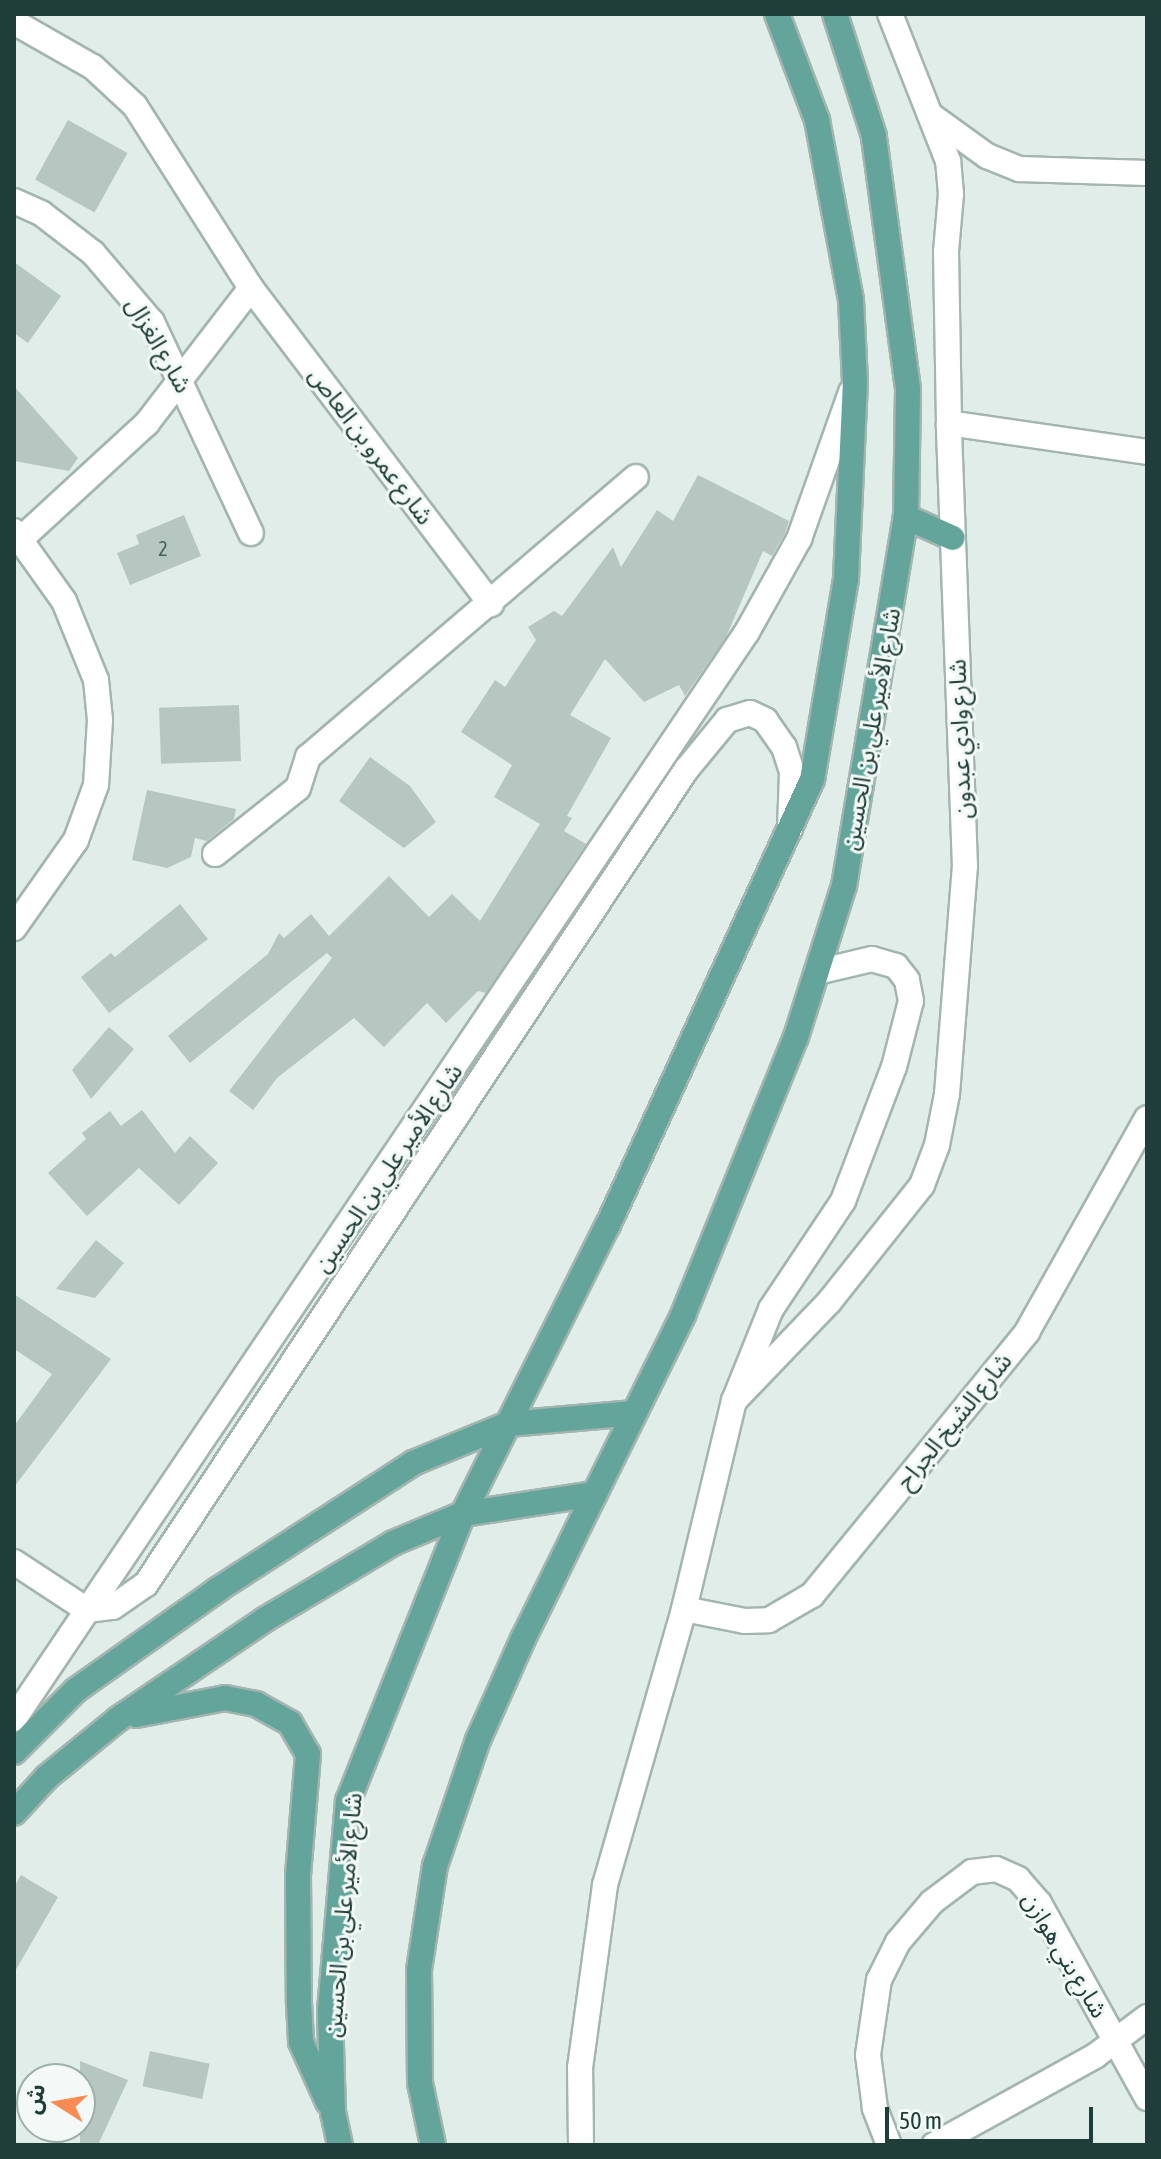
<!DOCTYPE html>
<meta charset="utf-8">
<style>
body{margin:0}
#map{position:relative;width:1161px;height:2159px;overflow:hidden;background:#e1ede8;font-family:"Asap Condensed","Noto Sans Arabic",sans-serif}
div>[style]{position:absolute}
.building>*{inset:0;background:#b6c7c2;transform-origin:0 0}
.roads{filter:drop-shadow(2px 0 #a3b5b0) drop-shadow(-2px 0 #a3b5b0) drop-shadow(0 2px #a3b5b0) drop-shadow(0 -2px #a3b5b0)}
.minor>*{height:24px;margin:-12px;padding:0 12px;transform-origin:12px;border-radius:12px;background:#fff}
.major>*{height:24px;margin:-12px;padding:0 12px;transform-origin:12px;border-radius:12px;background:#63a59a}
span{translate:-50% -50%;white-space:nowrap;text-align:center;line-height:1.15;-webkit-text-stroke:6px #f2f9f6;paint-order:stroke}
.number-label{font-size:20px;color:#46605b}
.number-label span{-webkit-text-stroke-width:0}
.street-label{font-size:24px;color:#203e39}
.frame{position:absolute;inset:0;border:16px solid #203e39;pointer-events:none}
.north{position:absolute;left:16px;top:2063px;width:80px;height:80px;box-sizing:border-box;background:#f2f9f6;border:2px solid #9eaeaa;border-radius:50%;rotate:281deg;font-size:22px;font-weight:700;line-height:32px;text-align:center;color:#203e39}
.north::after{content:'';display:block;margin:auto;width:28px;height:36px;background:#fa8b52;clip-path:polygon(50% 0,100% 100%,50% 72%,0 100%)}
.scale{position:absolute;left:885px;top:2107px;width:208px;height:36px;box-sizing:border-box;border:4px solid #203e39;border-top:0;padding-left:10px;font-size:24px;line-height:28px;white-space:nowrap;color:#203e39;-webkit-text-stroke:6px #f2f9f6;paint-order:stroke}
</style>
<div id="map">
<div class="building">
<i style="left:68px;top:120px;width:68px;height:68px;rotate:29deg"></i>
<i style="clip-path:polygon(14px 262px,61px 296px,28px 343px,14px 333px)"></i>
<i style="clip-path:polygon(14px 386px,78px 458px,69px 471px,14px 461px)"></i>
<i style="clip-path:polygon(698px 475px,789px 521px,785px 533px,772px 556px,763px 551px,726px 637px,685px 696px,679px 685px,644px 702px,605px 659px,570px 715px,611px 738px,567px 816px,572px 818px,564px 831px,586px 844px,486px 993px,478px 991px,446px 1023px,427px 1003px,384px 1047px,354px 1018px,277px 1078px,253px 1110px,229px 1091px,332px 958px,327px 953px,190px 1063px,168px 1036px,268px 954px,279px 933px,284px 938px,311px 914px,329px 936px,389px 876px,429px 917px,452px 894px,480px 921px,540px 824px,494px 797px,512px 765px,461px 732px,495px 680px,505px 687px,536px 640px,528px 627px,554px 611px,562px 616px,613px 547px,621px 567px,657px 510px,673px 521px)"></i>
<i style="clip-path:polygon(184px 515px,201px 556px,130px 585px,117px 553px,139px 544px,136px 535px)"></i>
<i style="left:239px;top:705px;width:56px;height:80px;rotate:88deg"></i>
<i style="clip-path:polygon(370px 757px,410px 786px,436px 822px,404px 848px,339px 801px)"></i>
<i style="clip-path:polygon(147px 790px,236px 809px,234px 819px,207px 841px,195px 838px,191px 857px,167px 868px,132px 860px)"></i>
<i style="clip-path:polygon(180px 904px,208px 939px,109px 1013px,81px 977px,111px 953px,115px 957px)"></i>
<i style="clip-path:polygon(109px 1027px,134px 1049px,91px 1099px,72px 1070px)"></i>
<i style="clip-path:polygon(142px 1110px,175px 1153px,190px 1136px,218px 1163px,179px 1205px,139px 1168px,87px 1216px,48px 1173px,86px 1139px,82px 1133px,110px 1111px,121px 1126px)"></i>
<i style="clip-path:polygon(96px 1240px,124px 1263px,95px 1298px,56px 1289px)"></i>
<i style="clip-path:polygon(14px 1294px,111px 1359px,14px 1487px,14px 1426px,52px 1374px,14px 1349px)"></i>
<i style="clip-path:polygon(21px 1875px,58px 1897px,14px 1973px,14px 1887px)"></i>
<i style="left:150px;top:2051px;width:61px;height:36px;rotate:12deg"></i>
<i style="clip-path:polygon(80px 2061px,128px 2080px,98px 2145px,80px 2145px)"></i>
</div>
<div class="roads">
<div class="minor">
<i style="left:14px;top:22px;width:91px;rotate:29.7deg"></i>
<i style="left:93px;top:67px;width:57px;rotate:42.9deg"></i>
<i style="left:135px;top:106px;width:216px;rotate:57.5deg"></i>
<i style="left:251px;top:288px;width:397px;rotate:52.8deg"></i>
<i style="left:933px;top:117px;width:67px;rotate:35.8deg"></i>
<i style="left:987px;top:156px;width:35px;rotate:22deg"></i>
<i style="left:1019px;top:169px;width:128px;rotate:1.8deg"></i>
<i style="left:14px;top:201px;width:30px;rotate:24deg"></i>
<i style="left:41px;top:213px;width:66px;rotate:37.6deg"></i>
<i style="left:93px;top:253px;width:91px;rotate:49.5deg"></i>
<i style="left:152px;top:322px;width:233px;rotate:64.9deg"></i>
<i style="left:949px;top:423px;width:200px;rotate:8.3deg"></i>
<i style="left:14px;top:531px;width:86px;rotate:54.5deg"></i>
<i style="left:64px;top:601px;width:85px;rotate:67.9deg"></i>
<i style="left:96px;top:680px;width:40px;rotate:84.3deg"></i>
<i style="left:100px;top:720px;width:65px;rotate:93.5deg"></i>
<i style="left:96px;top:785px;width:59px;rotate:110deg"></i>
<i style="left:76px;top:840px;width:108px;rotate:125.2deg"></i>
<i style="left:22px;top:538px;width:170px;rotate:-42.6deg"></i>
<i style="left:147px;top:423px;width:170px;rotate:-52.4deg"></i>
<i style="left:215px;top:854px;width:106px;rotate:-38.5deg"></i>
<i style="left:298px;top:788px;width:33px;rotate:-72deg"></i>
<i style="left:308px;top:757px;width:431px;rotate:-40.5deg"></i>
<i style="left:734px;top:1401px;width:137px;rotate:-46.2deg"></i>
<i style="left:829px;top:1302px;width:149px;rotate:-51.5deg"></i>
<i style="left:922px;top:1185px;width:43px;rotate:-69.4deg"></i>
<i style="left:937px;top:1145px;width:52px;rotate:-78.9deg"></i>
<i style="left:947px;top:1094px;width:228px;rotate:-85.5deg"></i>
<i style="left:965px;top:867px;width:444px;rotate:-92.1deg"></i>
<i style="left:949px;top:423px;width:171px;rotate:-91deg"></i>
<i style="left:946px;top:252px;width:58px;rotate:-85.1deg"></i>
<i style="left:951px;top:194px;width:33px;rotate:-95deg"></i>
<i style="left:948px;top:161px;width:158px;rotate:-111.5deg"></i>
<i style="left:14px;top:1562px;width:87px;rotate:33.3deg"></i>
<i style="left:684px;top:1609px;width:62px;rotate:11.1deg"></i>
<i style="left:745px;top:1621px;width:24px;rotate:-2deg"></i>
<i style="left:769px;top:1620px;width:50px;rotate:-30.2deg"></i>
<i style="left:812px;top:1595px;width:340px;rotate:-50.7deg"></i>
<i style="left:1027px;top:1332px;width:245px;rotate:-60.7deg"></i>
<i style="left:87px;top:1610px;width:26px;rotate:-7deg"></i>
<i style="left:113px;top:1607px;width:40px;rotate:-34.9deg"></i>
<i style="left:146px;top:1584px;width:977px;rotate:-56.44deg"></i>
<i style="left:686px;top:770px;width:65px;rotate:-50.6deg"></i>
<i style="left:727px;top:720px;width:24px;rotate:-17deg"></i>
<i style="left:750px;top:713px;width:17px;rotate:25deg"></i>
<i style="left:765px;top:720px;width:33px;rotate:55deg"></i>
<i style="left:784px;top:747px;width:26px;rotate:72deg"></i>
<i style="left:792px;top:772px;width:57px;rotate:92deg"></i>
<i style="left:14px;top:1719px;width:1311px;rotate:-56.01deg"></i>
<i style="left:747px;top:632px;width:107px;rotate:-60.8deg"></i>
<i style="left:799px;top:539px;width:156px;rotate:-70.5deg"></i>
<i style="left:581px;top:2145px;width:77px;rotate:-90.7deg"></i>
<i style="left:580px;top:2068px;width:185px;rotate:-82.2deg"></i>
<i style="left:605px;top:1885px;width:287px;rotate:-74deg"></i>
<i style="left:684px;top:1609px;width:214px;rotate:-76.5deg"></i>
<i style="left:734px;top:1401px;width:99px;rotate:-68.1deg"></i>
<i style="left:771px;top:1309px;width:130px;rotate:-56.3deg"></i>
<i style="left:843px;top:1201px;width:143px;rotate:-69.2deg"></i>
<i style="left:894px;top:1067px;width:68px;rotate:-75.6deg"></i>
<i style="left:911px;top:1001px;width:21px;rotate:-101deg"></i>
<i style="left:907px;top:980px;width:18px;rotate:-128deg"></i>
<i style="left:896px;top:966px;width:25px;rotate:-164deg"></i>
<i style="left:872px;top:959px;width:57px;rotate:166.7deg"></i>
<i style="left:889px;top:2145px;width:40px;rotate:-111deg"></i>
<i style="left:875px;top:2108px;width:53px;rotate:-97.5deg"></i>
<i style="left:868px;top:2055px;width:76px;rotate:-81.7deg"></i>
<i style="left:879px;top:1980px;width:42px;rotate:-63.4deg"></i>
<i style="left:898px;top:1942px;width:52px;rotate:-49.6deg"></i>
<i style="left:932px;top:1902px;width:50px;rotate:-36.9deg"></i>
<i style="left:972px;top:1872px;width:24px;rotate:-7deg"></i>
<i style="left:996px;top:1869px;width:24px;rotate:24deg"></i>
<i style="left:1018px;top:1879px;width:32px;rotate:49deg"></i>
<i style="left:1039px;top:1903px;width:223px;rotate:61deg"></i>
<i style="left:934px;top:2145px;width:184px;rotate:-28.9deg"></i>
<i style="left:1095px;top:2056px;width:65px;rotate:-36.9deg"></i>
</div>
<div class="major">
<i style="left:906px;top:517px;width:51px;rotate:24.1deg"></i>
<i style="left:136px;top:1715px;width:91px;rotate:-10.8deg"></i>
<i style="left:225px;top:1698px;width:32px;rotate:11deg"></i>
<i style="left:256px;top:1704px;width:39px;rotate:29deg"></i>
<i style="left:290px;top:1723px;width:36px;rotate:60deg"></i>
<i style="left:308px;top:1754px;width:121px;rotate:94.7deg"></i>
<i style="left:298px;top:1875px;width:128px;rotate:89.6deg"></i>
<i style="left:299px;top:2003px;width:39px;rotate:87deg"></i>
<i style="left:301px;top:2042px;width:66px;rotate:65.8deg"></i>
<i style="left:14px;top:1752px;width:88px;rotate:-45deg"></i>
<i style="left:76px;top:1690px;width:173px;rotate:-35.3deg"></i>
<i style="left:217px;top:1590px;width:234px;rotate:-32.9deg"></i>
<i style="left:413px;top:1463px;width:103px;rotate:-22.3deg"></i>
<i style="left:508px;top:1424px;width:127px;rotate:-5deg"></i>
<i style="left:14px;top:1813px;width:49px;rotate:-47.5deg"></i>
<i style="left:47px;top:1777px;width:92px;rotate:-39.2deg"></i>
<i style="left:118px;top:1719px;width:176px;rotate:-34.1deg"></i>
<i style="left:264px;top:1620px;width:150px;rotate:-30.8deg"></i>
<i style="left:393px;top:1543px;width:76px;rotate:-22.5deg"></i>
<i style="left:463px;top:1514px;width:133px;rotate:-8.7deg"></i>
<i style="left:340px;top:2145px;width:33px;rotate:-102deg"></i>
<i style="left:333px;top:2113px;width:102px;rotate:-91.7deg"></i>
<i style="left:330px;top:2011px;width:211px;rotate:-85.1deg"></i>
<i style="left:348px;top:1801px;width:309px;rotate:-68.2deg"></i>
<i style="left:463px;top:1514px;width:323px;rotate:-63.4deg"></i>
<i style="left:608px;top:1225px;width:490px;rotate:-65.4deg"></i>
<i style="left:812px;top:780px;width:204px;rotate:-80.4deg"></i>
<i style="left:846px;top:579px;width:197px;rotate:-87.4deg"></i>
<i style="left:855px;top:382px;width:82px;rotate:-92.8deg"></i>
<i style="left:851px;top:300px;width:183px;rotate:-100.7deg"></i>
<i style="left:817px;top:120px;width:113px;rotate:-110.7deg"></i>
<i style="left:433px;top:2145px;width:63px;rotate:-101.8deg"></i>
<i style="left:420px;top:2083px;width:113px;rotate:-90.5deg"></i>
<i style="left:419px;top:1970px;width:105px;rotate:-81.3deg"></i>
<i style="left:435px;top:1866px;width:133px;rotate:-71.2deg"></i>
<i style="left:478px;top:1740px;width:111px;rotate:-66deg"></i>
<i style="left:523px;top:1639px;width:361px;rotate:-63.7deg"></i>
<i style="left:683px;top:1315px;width:300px;rotate:-67.9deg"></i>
<i style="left:796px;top:1037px;width:158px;rotate:-72.4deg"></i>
<i style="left:844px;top:886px;width:374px;rotate:-80.5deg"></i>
<i style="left:906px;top:517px;width:128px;rotate:-89.1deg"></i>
<i style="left:908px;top:389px;width:255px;rotate:-97.7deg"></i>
<i style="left:874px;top:136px;width:128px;rotate:-107.7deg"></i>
</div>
</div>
<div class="number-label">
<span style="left:163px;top:548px">2</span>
</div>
<div class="street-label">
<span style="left:159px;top:345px;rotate:60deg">شارع الغزال</span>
<span style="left:371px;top:446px;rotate:53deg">شارع عمرو بن العاص</span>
<span style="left:871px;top:729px;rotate:-80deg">شارع الأمير علي بن الحسين</span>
<span style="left:960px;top:739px;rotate:-92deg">شارع وادي عبدون</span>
<span style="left:388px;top:1168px;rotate:-56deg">شارع الأمير علي بن الحسين</span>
<span style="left:954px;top:1421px;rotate:-51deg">شارع الشيخ الجراح</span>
<span style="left:343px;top:1915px;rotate:-85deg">شارع الأمير علي بن الحسين</span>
<span style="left:1065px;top:1955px;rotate:59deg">شارع بني هوازن</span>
</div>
<div class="frame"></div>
<div class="north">ش</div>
<div class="scale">50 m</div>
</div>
